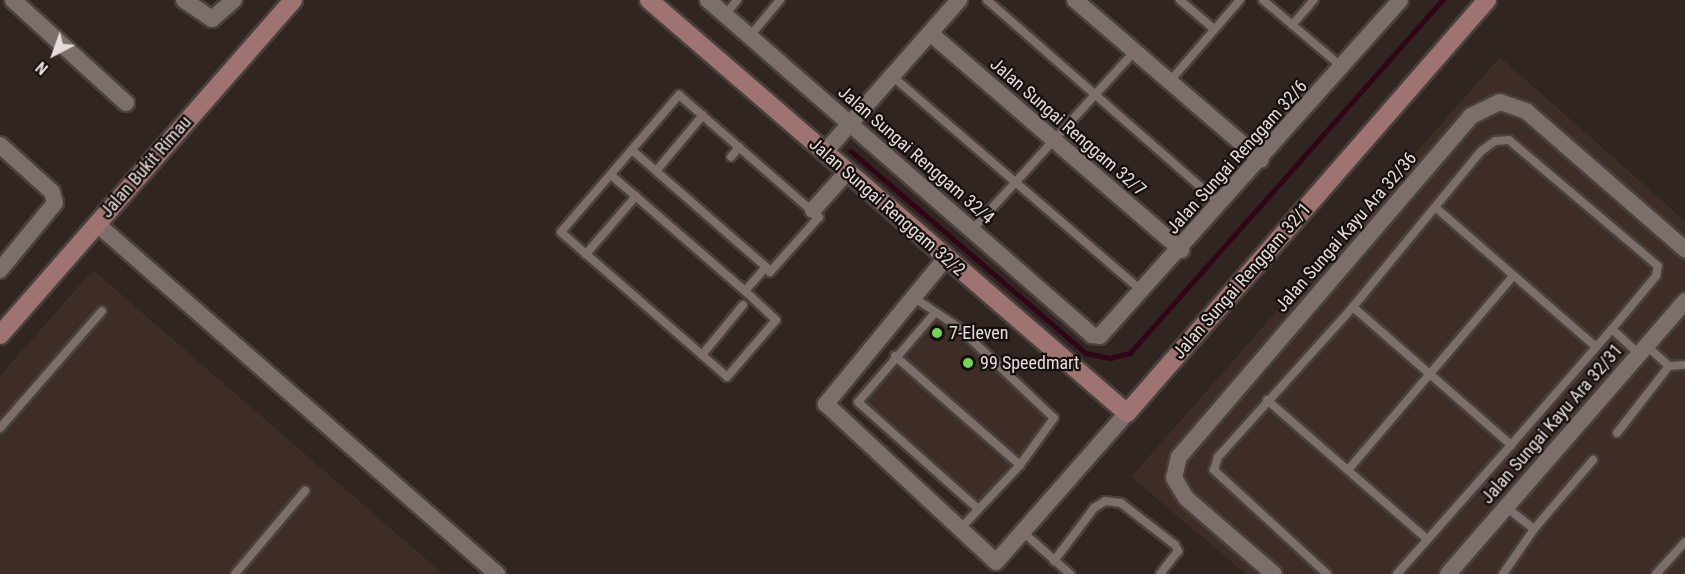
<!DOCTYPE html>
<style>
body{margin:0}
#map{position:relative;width:1685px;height:574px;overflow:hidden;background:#302521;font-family:"Roboto Condensed",sans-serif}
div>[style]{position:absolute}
.built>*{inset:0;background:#3e2d27}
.stream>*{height:4.5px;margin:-2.25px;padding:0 2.25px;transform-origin:2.25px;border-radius:2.25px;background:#2f0517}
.roads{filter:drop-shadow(2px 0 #49403d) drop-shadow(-2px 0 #49403d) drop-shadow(0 2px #49403d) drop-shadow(0 -2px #49403d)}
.lane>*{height:8px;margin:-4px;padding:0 4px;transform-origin:4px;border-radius:4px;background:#7c6e6a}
.street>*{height:16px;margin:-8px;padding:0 8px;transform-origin:8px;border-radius:8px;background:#7c6e6a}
.secondary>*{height:18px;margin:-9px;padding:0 9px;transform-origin:9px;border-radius:9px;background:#9f7371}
.dots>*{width:16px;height:16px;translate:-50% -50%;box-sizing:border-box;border:3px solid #15100e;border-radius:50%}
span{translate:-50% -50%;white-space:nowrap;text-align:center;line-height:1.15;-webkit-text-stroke:4.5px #15100e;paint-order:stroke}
.street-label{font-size:18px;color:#e5dddb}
.poi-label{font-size:18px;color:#e5dddb}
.left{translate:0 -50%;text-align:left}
.north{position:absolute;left:24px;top:24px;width:60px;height:60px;-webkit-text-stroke:4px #15100e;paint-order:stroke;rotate:221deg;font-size:16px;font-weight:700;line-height:24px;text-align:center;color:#e5dddb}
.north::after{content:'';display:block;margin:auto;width:21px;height:27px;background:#e5dddb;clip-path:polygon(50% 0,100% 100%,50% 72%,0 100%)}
</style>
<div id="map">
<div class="built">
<i style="clip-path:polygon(1500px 57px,1685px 221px,1685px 574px,1246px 574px,1131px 477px)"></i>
<i style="clip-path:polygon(93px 270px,443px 574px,0 574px,0 376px)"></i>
<i style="clip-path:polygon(937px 319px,1044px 409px,1049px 421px,977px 504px,863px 404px)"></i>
</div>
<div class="stream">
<i style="left:851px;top:151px;width:310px;rotate:40.7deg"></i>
<i style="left:1086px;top:353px;width:25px;rotate:12deg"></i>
<i style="left:1110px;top:358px;width:21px;rotate:-14deg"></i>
<i style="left:1130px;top:353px;width:471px;rotate:-48.5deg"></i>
</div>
<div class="roads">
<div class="lane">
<i style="left:987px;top:0;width:311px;rotate:41.2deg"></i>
<i style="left:1180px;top:0;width:45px;rotate:40.5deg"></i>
<i style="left:1263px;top:0;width:104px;rotate:40.3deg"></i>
<i style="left:725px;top:15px;width:19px;rotate:-51deg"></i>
<i style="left:1292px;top:25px;width:33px;rotate:-49deg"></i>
<i style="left:750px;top:36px;width:47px;rotate:-50.2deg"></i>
<i style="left:892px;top:76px;width:328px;rotate:40.7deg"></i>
<i style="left:1170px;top:81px;width:107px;rotate:-49.2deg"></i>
<i style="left:731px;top:157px;width:13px;rotate:-51deg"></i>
<i style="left:656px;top:171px;width:73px;rotate:-50deg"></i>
<i style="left:611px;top:175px;width:177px;rotate:40.9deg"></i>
<i style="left:745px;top:291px;width:32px;rotate:-49deg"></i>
<i style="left:766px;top:267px;width:178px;rotate:-138.9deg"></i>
<i style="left:636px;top:196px;width:77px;rotate:130.8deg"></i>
<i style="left:586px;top:254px;width:33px;rotate:-139deg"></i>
<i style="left:561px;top:232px;width:181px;rotate:-49.3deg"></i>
<i style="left:679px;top:95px;width:186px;rotate:41.1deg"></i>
<i style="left:819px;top:217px;width:74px;rotate:131.7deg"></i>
<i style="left:1435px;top:207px;width:213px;rotate:41deg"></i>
<i style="left:972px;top:230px;width:242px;rotate:-47.7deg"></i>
<i style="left:586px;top:254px;width:154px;rotate:41deg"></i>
<i style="left:913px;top:297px;width:54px;rotate:33.7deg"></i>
<i style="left:958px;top:327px;width:132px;rotate:43.5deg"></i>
<i style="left:1054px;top:418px;width:58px;rotate:125.9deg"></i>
<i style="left:1020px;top:465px;width:88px;rotate:133.2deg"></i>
<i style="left:743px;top:305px;width:65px;rotate:129.4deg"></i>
<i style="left:702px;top:355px;width:33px;rotate:41deg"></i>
<i style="left:727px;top:377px;width:75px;rotate:-49.3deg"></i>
<i style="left:776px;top:320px;width:42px;rotate:-136.9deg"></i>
<i style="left:934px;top:314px;width:116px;rotate:130.8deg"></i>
<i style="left:858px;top:402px;width:161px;rotate:41.7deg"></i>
<i style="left:1612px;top:329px;width:37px;rotate:43deg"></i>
<i style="left:895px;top:356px;width:166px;rotate:41.1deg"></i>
<i style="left:1669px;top:366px;width:16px;rotate:-4deg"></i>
<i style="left:1267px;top:400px;width:212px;rotate:41deg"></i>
<i style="left:0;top:428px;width:155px;rotate:-48.9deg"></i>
<i style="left:1617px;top:433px;width:85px;rotate:-52.2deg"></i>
<i style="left:1669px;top:366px;width:31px;rotate:-138deg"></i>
<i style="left:1348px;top:470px;width:255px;rotate:-49.6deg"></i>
<i style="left:1534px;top:529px;width:91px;rotate:-49.5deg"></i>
<i style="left:1024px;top:533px;width:62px;rotate:41.7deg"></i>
<i style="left:1054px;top:561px;width:66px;rotate:-53deg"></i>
<i style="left:1094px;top:508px;width:13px;rotate:-32deg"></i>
<i style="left:1105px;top:501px;width:16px;rotate:7deg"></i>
<i style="left:1121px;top:503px;width:68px;rotate:37.9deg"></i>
<i style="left:1175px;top:545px;width:7px;rotate:63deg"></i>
<i style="left:1178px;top:551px;width:29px;rotate:128deg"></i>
<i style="left:235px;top:574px;width:109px;rotate:-49.9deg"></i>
<i style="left:1327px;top:574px;width:154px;rotate:-137.4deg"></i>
<i style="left:1214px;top:470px;width:14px;rotate:-73deg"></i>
<i style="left:1218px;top:457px;width:202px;rotate:-48deg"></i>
<i style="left:1397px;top:574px;width:172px;rotate:-48.5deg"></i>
<i style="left:1511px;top:445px;width:154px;rotate:-49deg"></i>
<i style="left:1612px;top:329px;width:69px;rotate:-50.3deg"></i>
<i style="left:1656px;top:276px;width:10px;rotate:-79deg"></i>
<i style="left:1658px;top:266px;width:195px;rotate:-139.8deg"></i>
<i style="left:1509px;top:140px;width:14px;rotate:176deg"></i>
<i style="left:1495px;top:141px;width:17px;rotate:144deg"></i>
<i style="left:1481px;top:151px;width:202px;rotate:129.4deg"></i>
<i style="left:1353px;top:307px;width:210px;rotate:41.1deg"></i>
<i style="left:1503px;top:574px;width:55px;rotate:-55.4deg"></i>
<i style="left:1534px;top:529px;width:36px;rotate:-142deg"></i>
<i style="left:1656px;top:574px;width:43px;rotate:-47.8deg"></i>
</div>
<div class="street">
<i style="left:13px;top:0;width:153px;rotate:42.3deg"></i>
<i style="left:184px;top:0;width:34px;rotate:34deg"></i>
<i style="left:212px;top:19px;width:29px;rotate:-41deg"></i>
<i style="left:708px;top:0;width:510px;rotate:41.1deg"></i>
<i style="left:1092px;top:335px;width:8px;rotate:7deg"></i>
<i style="left:1100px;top:336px;width:450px;rotate:-48.2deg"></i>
<i style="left:1075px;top:0;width:245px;rotate:40.7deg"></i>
<i style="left:930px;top:33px;width:332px;rotate:40.8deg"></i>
<i style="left:0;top:145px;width:70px;rotate:42.1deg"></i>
<i style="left:52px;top:192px;width:11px;rotate:75deg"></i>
<i style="left:55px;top:203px;width:87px;rotate:129.4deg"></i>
<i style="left:825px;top:152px;width:203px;rotate:-48.6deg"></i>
<i style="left:813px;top:210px;width:51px;rotate:-48.2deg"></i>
<i style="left:97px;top:224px;width:532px;rotate:41.19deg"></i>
<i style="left:945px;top:259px;width:188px;rotate:129.4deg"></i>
<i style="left:826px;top:404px;width:232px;rotate:42.9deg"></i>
<i style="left:996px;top:562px;width:198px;rotate:-48.7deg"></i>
<i style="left:1274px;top:574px;width:116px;rotate:-139.2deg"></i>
<i style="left:1186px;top:498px;width:23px;rotate:-121deg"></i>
<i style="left:1174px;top:478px;width:22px;rotate:-77deg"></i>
<i style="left:1179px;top:457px;width:449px;rotate:-49.4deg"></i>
<i style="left:1471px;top:116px;width:32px;rotate:-26deg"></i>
<i style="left:1500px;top:102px;width:28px;rotate:19deg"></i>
<i style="left:1526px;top:111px;width:211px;rotate:41deg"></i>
<i style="left:1448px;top:574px;width:362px;rotate:-49deg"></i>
</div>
<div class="secondary">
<i style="left:649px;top:0;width:632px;rotate:40.83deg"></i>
<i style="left:1127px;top:413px;width:548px;rotate:-48.92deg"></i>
<i style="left:0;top:335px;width:445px;rotate:-48.8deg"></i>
</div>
</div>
<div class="dots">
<i style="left:937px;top:333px;background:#75d25b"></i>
<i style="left:968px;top:363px;background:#75d25b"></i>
</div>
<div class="street-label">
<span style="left:1068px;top:127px;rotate:41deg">Jalan Sungai Renggam 32/7</span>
<span style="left:916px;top:155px;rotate:41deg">Jalan Sungai Renggam 32/4</span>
<span style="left:1237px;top:157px;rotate:-48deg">Jalan Sungai Renggam 32/6</span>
<span style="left:146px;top:167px;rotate:-49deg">Jalan Bukit Rimau</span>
<span style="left:887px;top:207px;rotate:41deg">Jalan Sungai Renggam 32/2</span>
<span style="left:1346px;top:232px;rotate:-49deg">Jalan Sungai Kayu Ara 32/36</span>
<span style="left:1242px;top:281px;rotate:-49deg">Jalan Sungai Renggam 32/1</span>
<span style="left:1552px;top:424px;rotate:-49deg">Jalan Sungai Kayu Ara 32/31</span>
</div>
<div class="poi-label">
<span class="left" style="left:949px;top:333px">7-Eleven</span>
<span class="left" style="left:980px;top:363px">99 Speedmart</span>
</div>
<div class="north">N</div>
</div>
